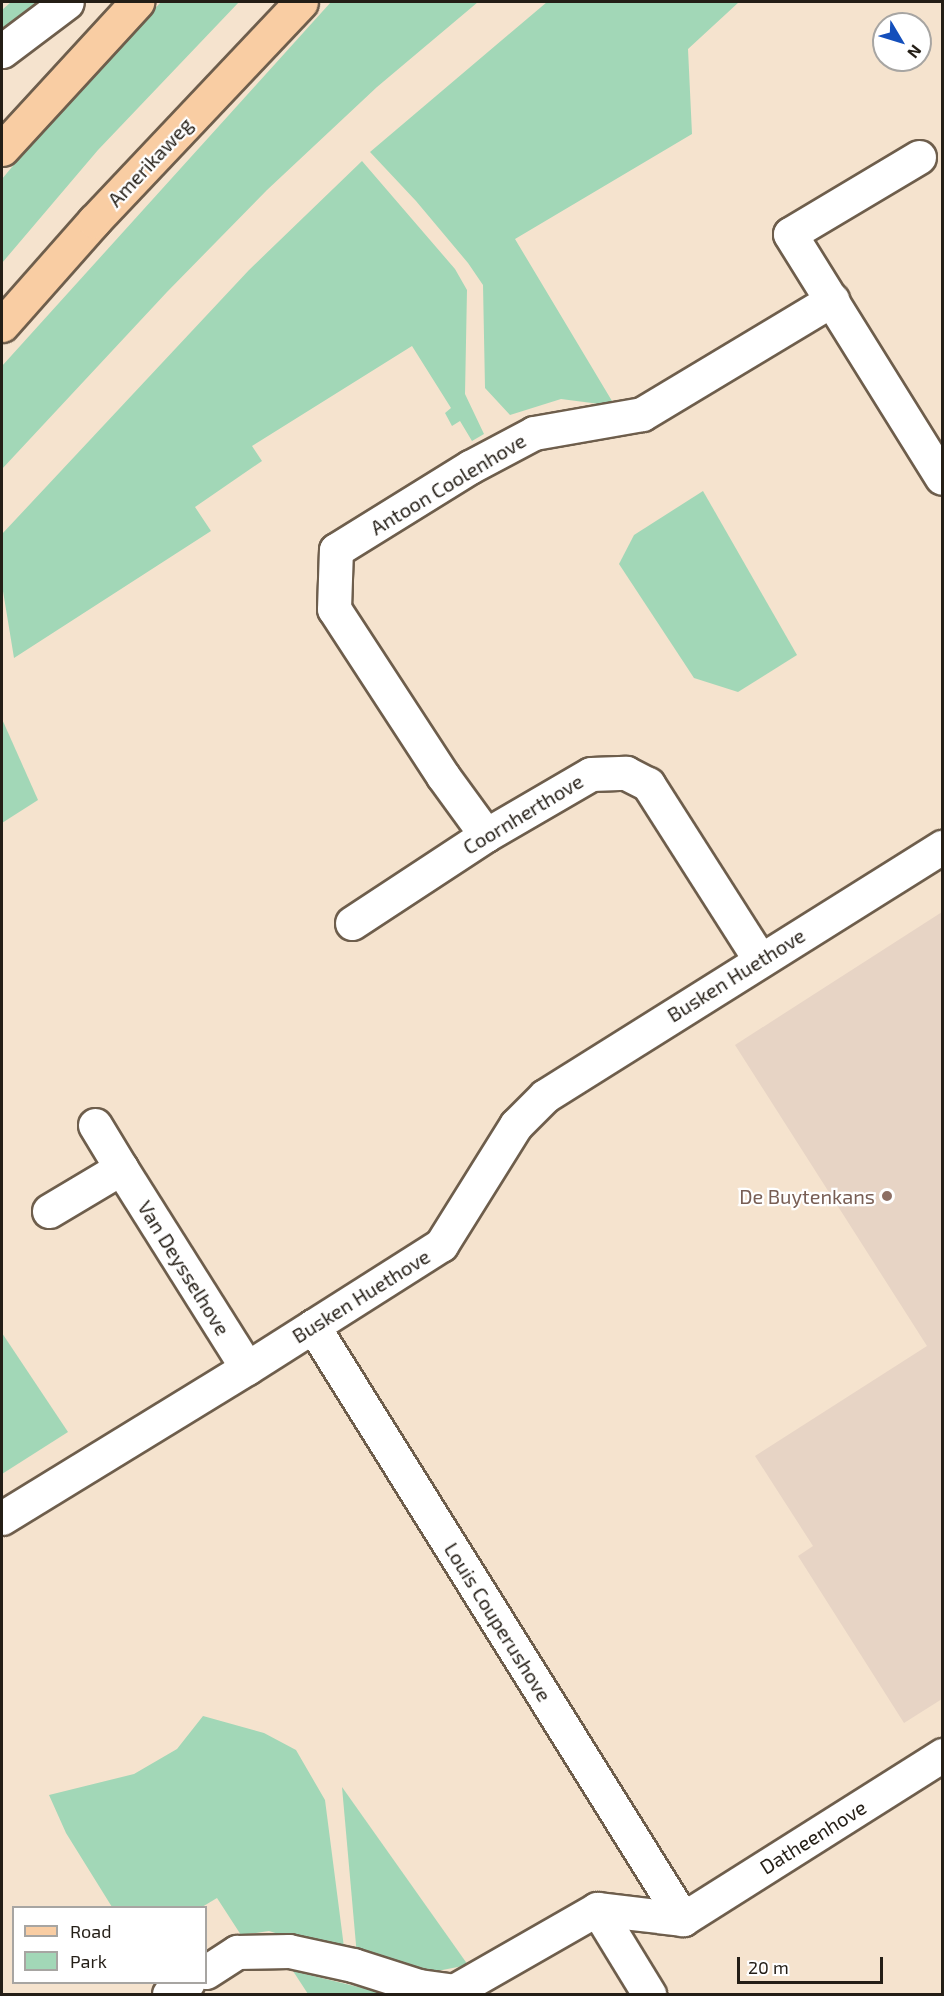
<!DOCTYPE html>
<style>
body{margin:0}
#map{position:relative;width:944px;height:1996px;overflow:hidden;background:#f5e3ce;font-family:"Exo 2",sans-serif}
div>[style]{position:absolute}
.education>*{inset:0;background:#e7d4c5}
.green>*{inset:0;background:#a2d7b7}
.roads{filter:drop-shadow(2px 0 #6e5e4c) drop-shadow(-2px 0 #6e5e4c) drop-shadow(0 2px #6e5e4c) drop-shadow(0 -2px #6e5e4c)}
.minor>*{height:33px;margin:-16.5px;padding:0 16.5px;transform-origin:16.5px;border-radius:16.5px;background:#fff}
.major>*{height:33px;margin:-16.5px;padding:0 16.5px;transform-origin:16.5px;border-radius:16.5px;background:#f9cda3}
.dots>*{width:16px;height:16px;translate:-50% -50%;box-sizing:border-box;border:3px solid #fff;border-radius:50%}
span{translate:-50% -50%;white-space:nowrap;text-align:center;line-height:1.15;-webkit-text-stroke:4.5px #fff;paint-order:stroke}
.street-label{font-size:20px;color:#241e16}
.education-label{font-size:20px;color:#785e54}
.right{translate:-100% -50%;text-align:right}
.frame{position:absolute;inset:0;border:3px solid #241e16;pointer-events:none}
.legend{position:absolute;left:12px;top:1906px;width:195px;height:78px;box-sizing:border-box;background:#fff;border:2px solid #a7a5a2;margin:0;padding:8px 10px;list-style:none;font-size:18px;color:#241e16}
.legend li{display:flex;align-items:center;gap:12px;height:30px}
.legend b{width:30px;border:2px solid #a7a5a2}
.north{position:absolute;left:872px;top:12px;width:60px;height:60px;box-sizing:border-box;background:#fff;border:2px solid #a7a5a2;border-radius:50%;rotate:128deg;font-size:16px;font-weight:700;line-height:24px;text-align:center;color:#241e16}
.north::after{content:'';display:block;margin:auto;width:21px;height:27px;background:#144fbb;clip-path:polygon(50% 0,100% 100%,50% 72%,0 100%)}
.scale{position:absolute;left:737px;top:1957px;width:146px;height:27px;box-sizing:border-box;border:3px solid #241e16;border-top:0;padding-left:8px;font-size:18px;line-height:21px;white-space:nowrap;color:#241e16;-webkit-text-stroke:4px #fff;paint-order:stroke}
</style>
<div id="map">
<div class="education">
<i style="clip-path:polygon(942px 912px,942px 1699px,904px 1723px,798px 1556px,813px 1546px,755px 1456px,927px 1346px,735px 1045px)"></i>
</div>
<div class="green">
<i style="clip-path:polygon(11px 2px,45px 2px,2px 34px,2px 10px)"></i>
<i style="clip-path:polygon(161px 2px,239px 2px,98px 150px,2px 263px,2px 179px,75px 91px)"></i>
<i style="clip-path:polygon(331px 2px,478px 2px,377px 87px,267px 190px,167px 292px,2px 469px,2px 366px)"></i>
<i style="clip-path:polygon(547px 2px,739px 2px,688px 49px,692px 134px,515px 239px,615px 406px,561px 399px,510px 415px,485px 388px,483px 285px,468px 263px,416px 201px,370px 152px)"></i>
<i style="clip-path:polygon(362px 161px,455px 269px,467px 290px,465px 394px,484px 434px,472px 441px,460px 421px,452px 426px,445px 413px,451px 408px,412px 346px,252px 446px,262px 461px,195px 507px,211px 531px,14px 658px,2px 585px,2px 534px,249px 270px)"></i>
<i style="clip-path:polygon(703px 491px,797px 655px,738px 692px,694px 678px,619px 564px,634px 535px)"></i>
<i style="clip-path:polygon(2px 719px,38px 800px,2px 823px)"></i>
<i style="clip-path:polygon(2px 1333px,68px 1432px,2px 1474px)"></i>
<i style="clip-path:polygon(203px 1716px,264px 1733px,296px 1750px,325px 1800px,345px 1955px,269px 1931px,241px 1935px,217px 1898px,202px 1907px,112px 1907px,66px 1833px,49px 1795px,134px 1774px,177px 1749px)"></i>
<i style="clip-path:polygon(342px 1787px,468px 1965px,427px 1973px,357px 1956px)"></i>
<i style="clip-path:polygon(293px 1971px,387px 1994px,308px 1994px)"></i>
</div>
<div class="roads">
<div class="minor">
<i style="left:2px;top:51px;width:81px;rotate:-37deg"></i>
<i style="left:919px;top:157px;width:150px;rotate:149.2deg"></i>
<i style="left:790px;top:234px;width:287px;rotate:58.1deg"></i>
<i style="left:486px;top:835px;width:73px;rotate:-126.1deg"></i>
<i style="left:443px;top:776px;width:199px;rotate:-123.1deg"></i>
<i style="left:334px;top:609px;width:59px;rotate:-88.1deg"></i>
<i style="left:336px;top:550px;width:158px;rotate:-31.8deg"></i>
<i style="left:470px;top:467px;width:72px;rotate:-28deg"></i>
<i style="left:534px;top:433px;width:110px;rotate:-10deg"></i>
<i style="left:642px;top:414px;width:222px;rotate:-31deg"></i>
<i style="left:352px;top:923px;width:160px;rotate:-33.3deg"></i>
<i style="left:486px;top:835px;width:121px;rotate:-30.2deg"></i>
<i style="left:591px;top:774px;width:35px;rotate:-2deg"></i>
<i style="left:626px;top:773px;width:25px;rotate:27deg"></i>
<i style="left:648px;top:784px;width:209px;rotate:57.5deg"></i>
<i style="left:95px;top:1125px;width:50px;rotate:58.8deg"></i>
<i style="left:49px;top:1211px;width:84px;rotate:-30.8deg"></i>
<i style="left:121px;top:1168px;width:236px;rotate:57.8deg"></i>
<i style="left:313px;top:1326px;width:699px;rotate:58.04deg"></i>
<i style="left:2px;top:1518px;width:287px;rotate:-31.5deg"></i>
<i style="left:247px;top:1368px;width:230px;rotate:-32.4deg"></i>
<i style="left:441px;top:1245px;width:142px;rotate:-58deg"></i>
<i style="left:516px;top:1125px;width:41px;rotate:-45deg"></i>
<i style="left:545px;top:1096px;width:469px;rotate:-32.1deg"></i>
<i style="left:597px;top:1909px;width:100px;rotate:58.5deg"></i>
<i style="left:683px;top:1919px;width:307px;rotate:-32.3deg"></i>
<i style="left:206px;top:1972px;width:37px;rotate:-33deg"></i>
<i style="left:237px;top:1952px;width:52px;rotate:-1.1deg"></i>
<i style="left:289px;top:1951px;width:66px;rotate:12.3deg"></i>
<i style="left:353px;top:1965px;width:69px;rotate:17.7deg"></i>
<i style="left:419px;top:1986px;width:35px;rotate:8deg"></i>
<i style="left:454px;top:1991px;width:165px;rotate:-29.8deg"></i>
<i style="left:597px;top:1909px;width:87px;rotate:6.6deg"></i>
<i style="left:169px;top:1994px;width:22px;rotate:-32deg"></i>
</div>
<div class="major">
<i style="left:2px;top:149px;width:200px;rotate:-47.4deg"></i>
<i style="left:2px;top:325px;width:139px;rotate:-48.5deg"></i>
<i style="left:94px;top:221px;width:301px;rotate:-46.6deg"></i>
</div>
</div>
<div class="dots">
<i style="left:887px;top:1196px;background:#8d6e63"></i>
</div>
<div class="street-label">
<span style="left:150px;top:162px;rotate:-47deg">Amerikaweg</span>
<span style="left:448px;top:484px;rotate:-31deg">Antoon Coolenhove</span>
<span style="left:523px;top:814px;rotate:-31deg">Coornherthove</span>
<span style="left:736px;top:975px;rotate:-32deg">Busken Huethove</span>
<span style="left:184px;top:1268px;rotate:58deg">Van Deysselhove</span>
<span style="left:361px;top:1296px;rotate:-32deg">Busken Huethove</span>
<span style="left:498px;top:1622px;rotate:58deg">Louis Couperushove</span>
<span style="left:813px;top:1837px;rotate:-32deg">Datheenhove</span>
</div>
<div class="education-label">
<span class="right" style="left:875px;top:1196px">De Buytenkans</span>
</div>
<div class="frame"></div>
<ul class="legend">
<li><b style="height:8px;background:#f9cda3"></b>Road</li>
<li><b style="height:16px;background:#a2d7b7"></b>Park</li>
</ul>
<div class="north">N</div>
<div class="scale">20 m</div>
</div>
